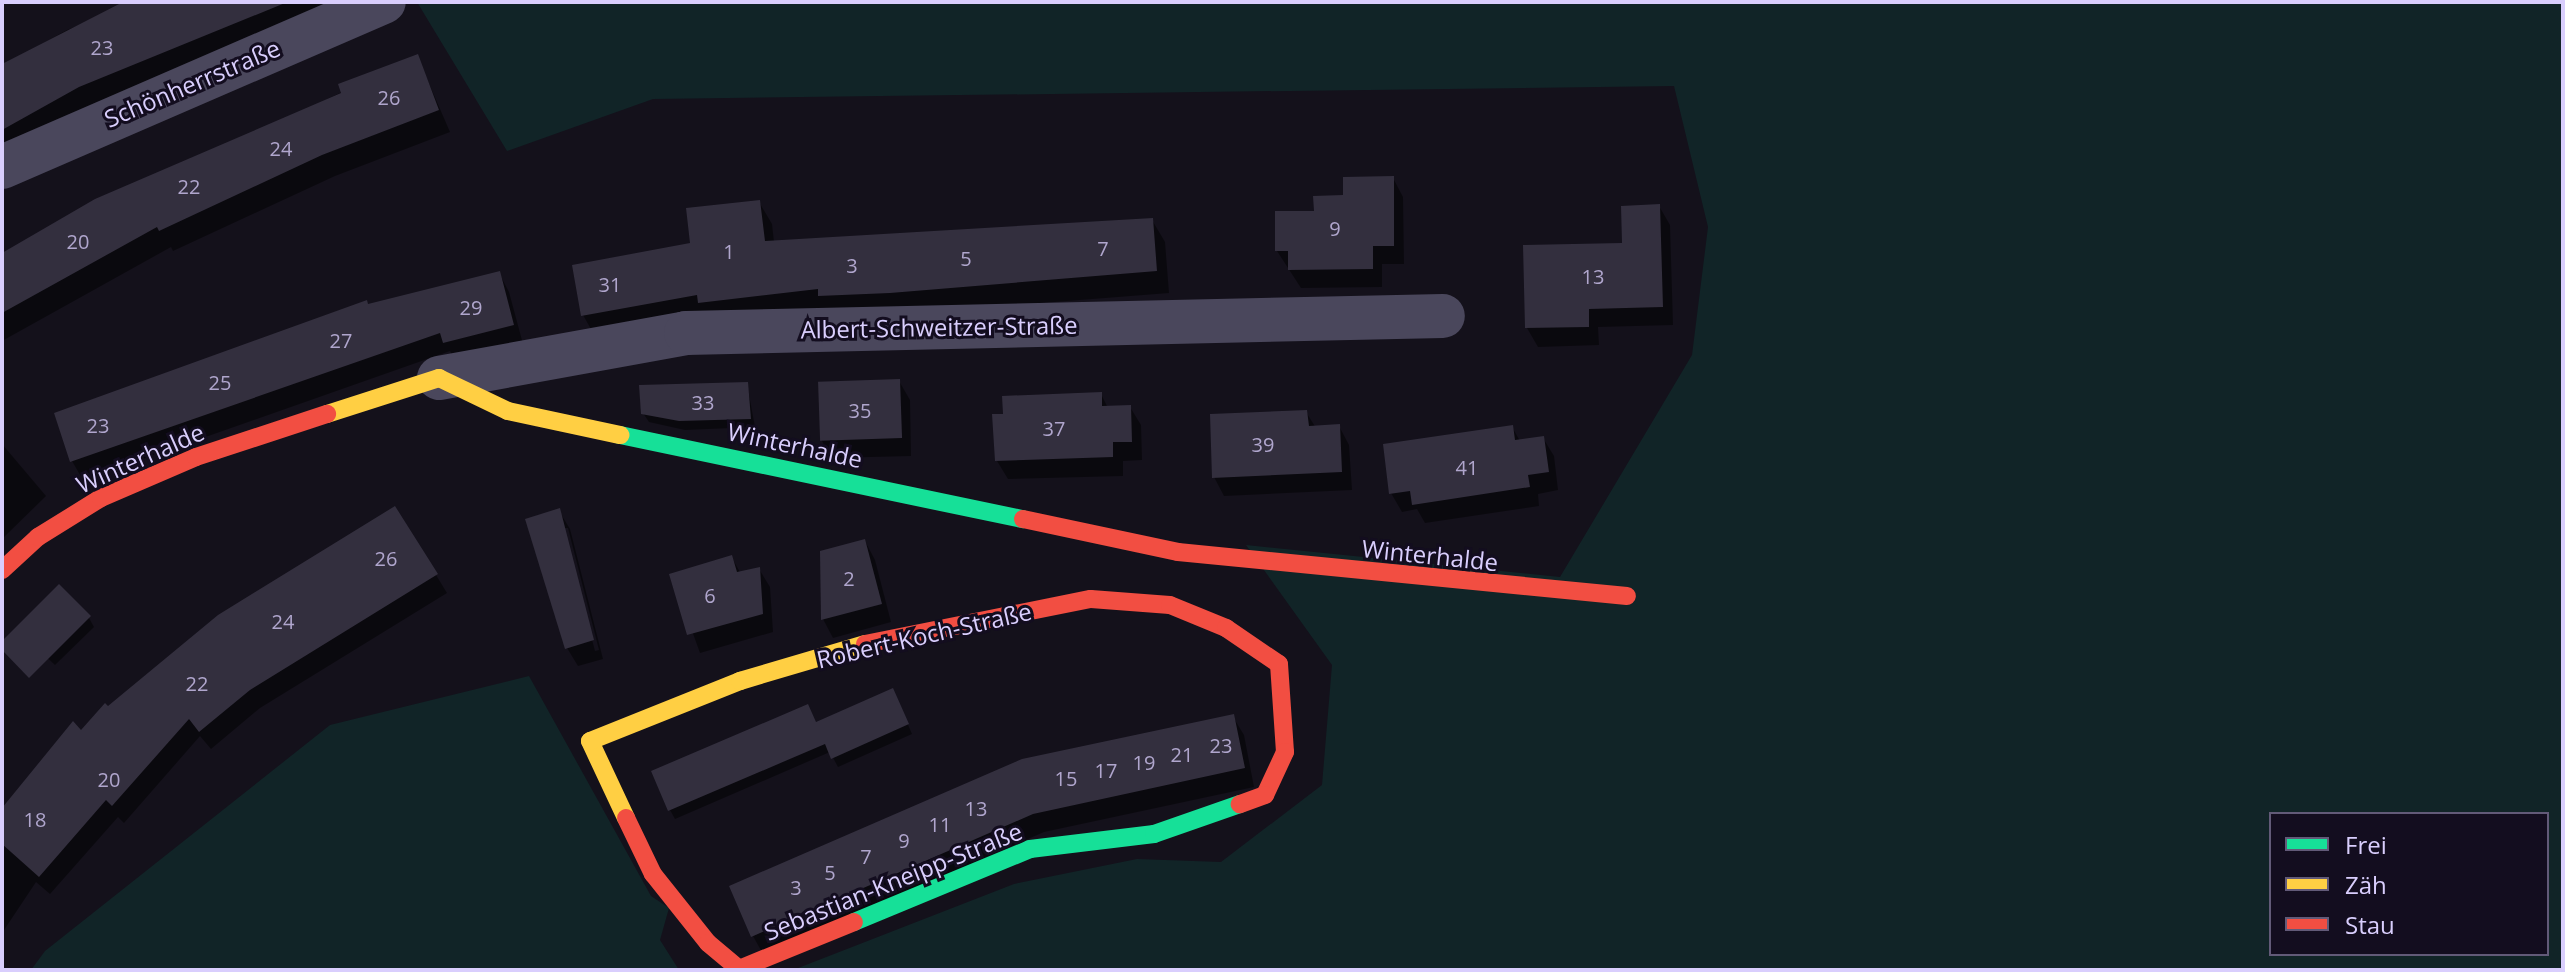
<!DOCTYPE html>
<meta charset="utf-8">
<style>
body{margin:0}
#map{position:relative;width:2565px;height:972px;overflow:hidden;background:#14111b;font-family:"Open Sans",sans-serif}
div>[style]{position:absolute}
.green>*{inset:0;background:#112427}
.shadow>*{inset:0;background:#0007}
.building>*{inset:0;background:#332f3e;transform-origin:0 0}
.street>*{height:44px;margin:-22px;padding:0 22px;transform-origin:22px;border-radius:22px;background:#4a475c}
.fast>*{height:18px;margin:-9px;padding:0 9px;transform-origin:9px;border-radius:9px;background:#16e098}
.slow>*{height:18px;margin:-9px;padding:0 9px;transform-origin:9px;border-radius:9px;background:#ffcf43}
.jam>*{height:18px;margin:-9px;padding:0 9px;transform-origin:9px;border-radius:9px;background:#f24e42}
span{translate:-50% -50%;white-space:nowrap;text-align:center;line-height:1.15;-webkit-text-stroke:6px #130d1f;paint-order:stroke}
.number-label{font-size:20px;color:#b0a6cd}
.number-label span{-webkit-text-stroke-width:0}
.street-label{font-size:24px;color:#d9cefd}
.frame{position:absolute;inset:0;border:4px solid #d9cefd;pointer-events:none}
.legend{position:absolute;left:2269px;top:812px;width:280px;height:144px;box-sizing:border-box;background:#130d1f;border:2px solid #625a78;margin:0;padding:10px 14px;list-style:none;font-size:24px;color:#d9cefd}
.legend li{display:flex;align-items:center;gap:16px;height:40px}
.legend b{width:40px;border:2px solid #625a78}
</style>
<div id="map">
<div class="green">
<i style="clip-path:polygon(evenodd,417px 2px,2563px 2px,2563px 970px,793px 970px,1014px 884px,1137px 859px,1221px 862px,1322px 785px,1332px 665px,1246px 545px,1560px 577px,1692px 355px,1708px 227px,1674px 86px,653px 99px,507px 151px,417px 2px,2271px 814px,2547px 814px,2547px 954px,2271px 954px,2271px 814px)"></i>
<i style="clip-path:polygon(529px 676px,651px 896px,669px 908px,660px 940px,679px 970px,31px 970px,45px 951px,330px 725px)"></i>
</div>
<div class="shadow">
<i style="clip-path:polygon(137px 2px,343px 2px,2px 156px,2px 66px,67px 30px)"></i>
<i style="clip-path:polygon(417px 56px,450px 132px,335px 176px,173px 251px,171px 247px,2px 341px,2px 255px)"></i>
<i style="clip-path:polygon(1393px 178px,1403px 197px,1404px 264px,1382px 264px,1382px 287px,1301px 288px,1277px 251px,1316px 213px)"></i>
<i style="clip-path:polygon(759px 202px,772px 224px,774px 242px,1152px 220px,1165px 242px,1169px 293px,596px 338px,583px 315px)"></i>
<i style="clip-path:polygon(1659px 206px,1670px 225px,1673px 325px,1598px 327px,1599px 345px,1538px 347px,1527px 328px,1624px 245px)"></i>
<i style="clip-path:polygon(499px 273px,509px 292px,523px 344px,455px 361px,450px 351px,83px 480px,72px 461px,56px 414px,368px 306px)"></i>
<i style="clip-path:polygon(899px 381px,910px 400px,911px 456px,831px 458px,821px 439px)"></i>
<i style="clip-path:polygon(747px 384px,755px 427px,685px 430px,649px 422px,643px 413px)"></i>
<i style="clip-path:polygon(1101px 394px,1108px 408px,1130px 407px,1141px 425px,1142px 460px,1123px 461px,1123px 476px,1008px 479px,997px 461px)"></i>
<i style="clip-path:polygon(1306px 412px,1316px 428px,1339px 426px,1349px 445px,1352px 490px,1224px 496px,1214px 477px)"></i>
<i style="clip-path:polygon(1512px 427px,1520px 441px,1543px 438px,1554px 456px,1558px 490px,1538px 494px,1539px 506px,1425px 523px,1417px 509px,1402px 512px,1391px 493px)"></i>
<i style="clip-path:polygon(2px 444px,46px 496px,2px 539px)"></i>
<i style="clip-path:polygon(evenodd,559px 511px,570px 529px,603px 659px,578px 666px,567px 648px,559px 511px,563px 528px,568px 528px,599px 650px,595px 651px,563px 528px)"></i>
<i style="clip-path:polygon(865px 541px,875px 560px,891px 622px,833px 638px,823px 619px)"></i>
<i style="clip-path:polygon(732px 558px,741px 574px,759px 569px,770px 587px,773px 632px,700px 653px,672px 575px)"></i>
<i style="clip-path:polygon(436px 575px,447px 593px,260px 708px,211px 749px,200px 736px,124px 823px,118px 817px,50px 894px,36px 882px,2px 933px,2px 811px,81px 732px)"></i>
<i style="clip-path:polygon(89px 618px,94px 627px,55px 665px,24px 636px)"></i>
<i style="clip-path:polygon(897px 699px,912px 734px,838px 767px,830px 752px,675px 819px,670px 810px,816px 724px)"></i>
<i style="clip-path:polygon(1233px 717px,1244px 735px,1254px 787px,1044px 832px,763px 954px,753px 936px)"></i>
</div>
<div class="building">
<i style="clip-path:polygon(123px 2px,285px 3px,79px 87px,2px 130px,2px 64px)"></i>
<i style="clip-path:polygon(418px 54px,439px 110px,322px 155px,159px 231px,157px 227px,2px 313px,2px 253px,95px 199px,341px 93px,338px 84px)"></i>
<i style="clip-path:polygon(1394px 176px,1394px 246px,1373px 246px,1373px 269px,1288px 270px,1288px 251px,1275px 251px,1275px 211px,1314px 211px,1313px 196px,1343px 195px,1343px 177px)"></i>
<i style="clip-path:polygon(760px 200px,765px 241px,1153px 218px,1157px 271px,890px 293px,818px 296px,818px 289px,698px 303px,697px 295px,581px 316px,572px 265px,690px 243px,686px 208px)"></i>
<i style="clip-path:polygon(1660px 204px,1663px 307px,1589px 309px,1589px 327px,1525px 328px,1523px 245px,1622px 243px,1621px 206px)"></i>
<i style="clip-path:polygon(500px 271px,514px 325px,443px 343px,440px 333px,70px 462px,54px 413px,367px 300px,368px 304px)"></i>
<i style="left:900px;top:379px;width:59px;height:82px;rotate:88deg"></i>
<i style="clip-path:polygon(748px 382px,751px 419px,679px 421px,641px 414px,639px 385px)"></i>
<i style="clip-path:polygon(1102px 392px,1102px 406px,1131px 405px,1132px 442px,1113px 442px,1113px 457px,995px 461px,992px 414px,1003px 414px,1002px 396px)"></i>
<i style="clip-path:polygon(1307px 410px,1309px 426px,1340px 424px,1342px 472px,1212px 478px,1210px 414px)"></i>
<i style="clip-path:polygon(1513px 425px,1515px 440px,1544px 436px,1549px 472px,1528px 475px,1530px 487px,1412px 505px,1410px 491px,1389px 494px,1383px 444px)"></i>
<i style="clip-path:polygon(395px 506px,438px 574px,250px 690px,199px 732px,189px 719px,112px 806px,106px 800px,39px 877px,2px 844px,2px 808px,73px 721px,81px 730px,105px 703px,108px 706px,218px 615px)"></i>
<i style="clip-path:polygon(560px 508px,594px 640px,565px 649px,525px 519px)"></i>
<i style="clip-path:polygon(865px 539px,882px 604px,821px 620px,820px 551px)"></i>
<i style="clip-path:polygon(732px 555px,737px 572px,760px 567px,763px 614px,687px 635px,669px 574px)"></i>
<i style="clip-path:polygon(59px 584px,91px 616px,29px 678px,2px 650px,2px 641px)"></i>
<i style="clip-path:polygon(893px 688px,909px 724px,831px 759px,825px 744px,668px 811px,651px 771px,808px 704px,816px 722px)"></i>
<i style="clip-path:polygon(1234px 714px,1245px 768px,1033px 814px,751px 937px,729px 886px,1022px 759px)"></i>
</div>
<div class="street">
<i style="left:2px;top:167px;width:416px;rotate:-23.4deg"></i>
<i style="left:439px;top:378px;width:251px;rotate:-10.3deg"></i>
<i style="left:686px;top:333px;width:757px;rotate:-1.29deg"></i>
</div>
<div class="fast">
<i style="left:620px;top:435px;width:412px;rotate:11.8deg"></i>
<i style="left:854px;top:922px;width:191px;rotate:-22.5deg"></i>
<i style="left:1030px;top:849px;width:125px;rotate:-6.9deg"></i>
<i style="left:1154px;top:834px;width:91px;rotate:-19.2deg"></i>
</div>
<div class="slow">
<i style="left:327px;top:414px;width:118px;rotate:-17.8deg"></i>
<i style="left:439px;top:378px;width:76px;rotate:25.6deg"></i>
<i style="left:508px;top:411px;width:115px;rotate:12.1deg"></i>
<i style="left:626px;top:818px;width:85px;rotate:-115.1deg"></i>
<i style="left:590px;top:741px;width:162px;rotate:-21.8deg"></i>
<i style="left:740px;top:681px;width:130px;rotate:-16.5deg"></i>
</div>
<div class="jam">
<i style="left:1023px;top:519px;width:158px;rotate:12deg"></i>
<i style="left:1178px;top:552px;width:451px;rotate:5.6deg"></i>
<i style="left:2px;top:570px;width:49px;rotate:-42.5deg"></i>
<i style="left:38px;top:537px;width:74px;rotate:-31.8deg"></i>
<i style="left:101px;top:498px;width:103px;rotate:-23.3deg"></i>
<i style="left:196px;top:457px;width:138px;rotate:-18.2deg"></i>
<i style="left:1091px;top:599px;width:79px;rotate:4.3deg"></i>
<i style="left:1170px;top:605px;width:61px;rotate:22.3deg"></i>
<i style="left:1226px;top:628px;width:64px;rotate:34.2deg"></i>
<i style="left:1279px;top:664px;width:88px;rotate:86.1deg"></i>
<i style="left:1285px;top:752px;width:47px;rotate:114.9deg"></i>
<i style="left:1265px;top:795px;width:27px;rotate:160deg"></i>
<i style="left:865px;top:644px;width:230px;rotate:-11.3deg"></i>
<i style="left:626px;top:818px;width:62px;rotate:64.3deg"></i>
<i style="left:653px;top:874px;width:88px;rotate:51.4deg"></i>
<i style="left:708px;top:943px;width:40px;rotate:40deg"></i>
<i style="left:739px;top:969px;width:124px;rotate:-22.2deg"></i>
</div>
<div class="number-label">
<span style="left:102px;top:47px">23</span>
<span style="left:389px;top:97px">26</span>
<span style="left:281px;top:148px">24</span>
<span style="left:189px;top:186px">22</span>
<span style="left:1335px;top:228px">9</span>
<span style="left:78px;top:241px">20</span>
<span style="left:1103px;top:248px">7</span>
<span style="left:729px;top:251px">1</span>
<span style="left:966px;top:258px">5</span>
<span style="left:852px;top:265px">3</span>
<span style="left:1593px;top:276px">13</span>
<span style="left:610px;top:284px">31</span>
<span style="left:471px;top:307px">29</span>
<span style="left:341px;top:340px">27</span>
<span style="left:220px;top:382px">25</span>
<span style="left:703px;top:402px">33</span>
<span style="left:860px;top:410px">35</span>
<span style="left:98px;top:425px">23</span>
<span style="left:1054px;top:428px">37</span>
<span style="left:1263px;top:444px">39</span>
<span style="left:1467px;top:467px">41</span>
<span style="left:386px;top:558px">26</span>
<span style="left:849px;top:578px">2</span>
<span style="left:710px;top:595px">6</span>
<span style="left:283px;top:621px">24</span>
<span style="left:197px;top:683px">22</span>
<span style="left:1221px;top:745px">23</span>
<span style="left:1182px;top:754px">21</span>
<span style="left:1144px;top:762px">19</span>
<span style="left:1106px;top:770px">17</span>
<span style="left:1066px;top:778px">15</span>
<span style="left:109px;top:779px">20</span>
<span style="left:976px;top:808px">13</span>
<span style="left:35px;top:819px">18</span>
<span style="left:940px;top:824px">11</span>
<span style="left:904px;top:840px">9</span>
<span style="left:866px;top:856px">7</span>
<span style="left:830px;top:872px">5</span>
<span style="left:796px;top:887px">3</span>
</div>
<div class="street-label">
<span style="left:192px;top:83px;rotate:-23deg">Schönherrstraße</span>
<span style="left:939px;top:327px;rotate:-1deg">Albert-Schweitzer-Straße</span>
<span style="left:795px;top:445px;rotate:12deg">Winterhalde</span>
<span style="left:140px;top:458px;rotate:-24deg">Winterhalde</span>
<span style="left:1430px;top:555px;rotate:6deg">Winterhalde</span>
<span style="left:924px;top:635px;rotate:-13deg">Robert-Koch-Straße</span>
<span style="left:893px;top:881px;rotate:-22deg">Sebastian-Kneipp-Straße</span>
</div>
<div class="frame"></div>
<ul class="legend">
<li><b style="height:10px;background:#16e098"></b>Frei</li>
<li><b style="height:10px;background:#ffcf43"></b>Zäh</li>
<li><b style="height:10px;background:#f24e42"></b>Stau</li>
</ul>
</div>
